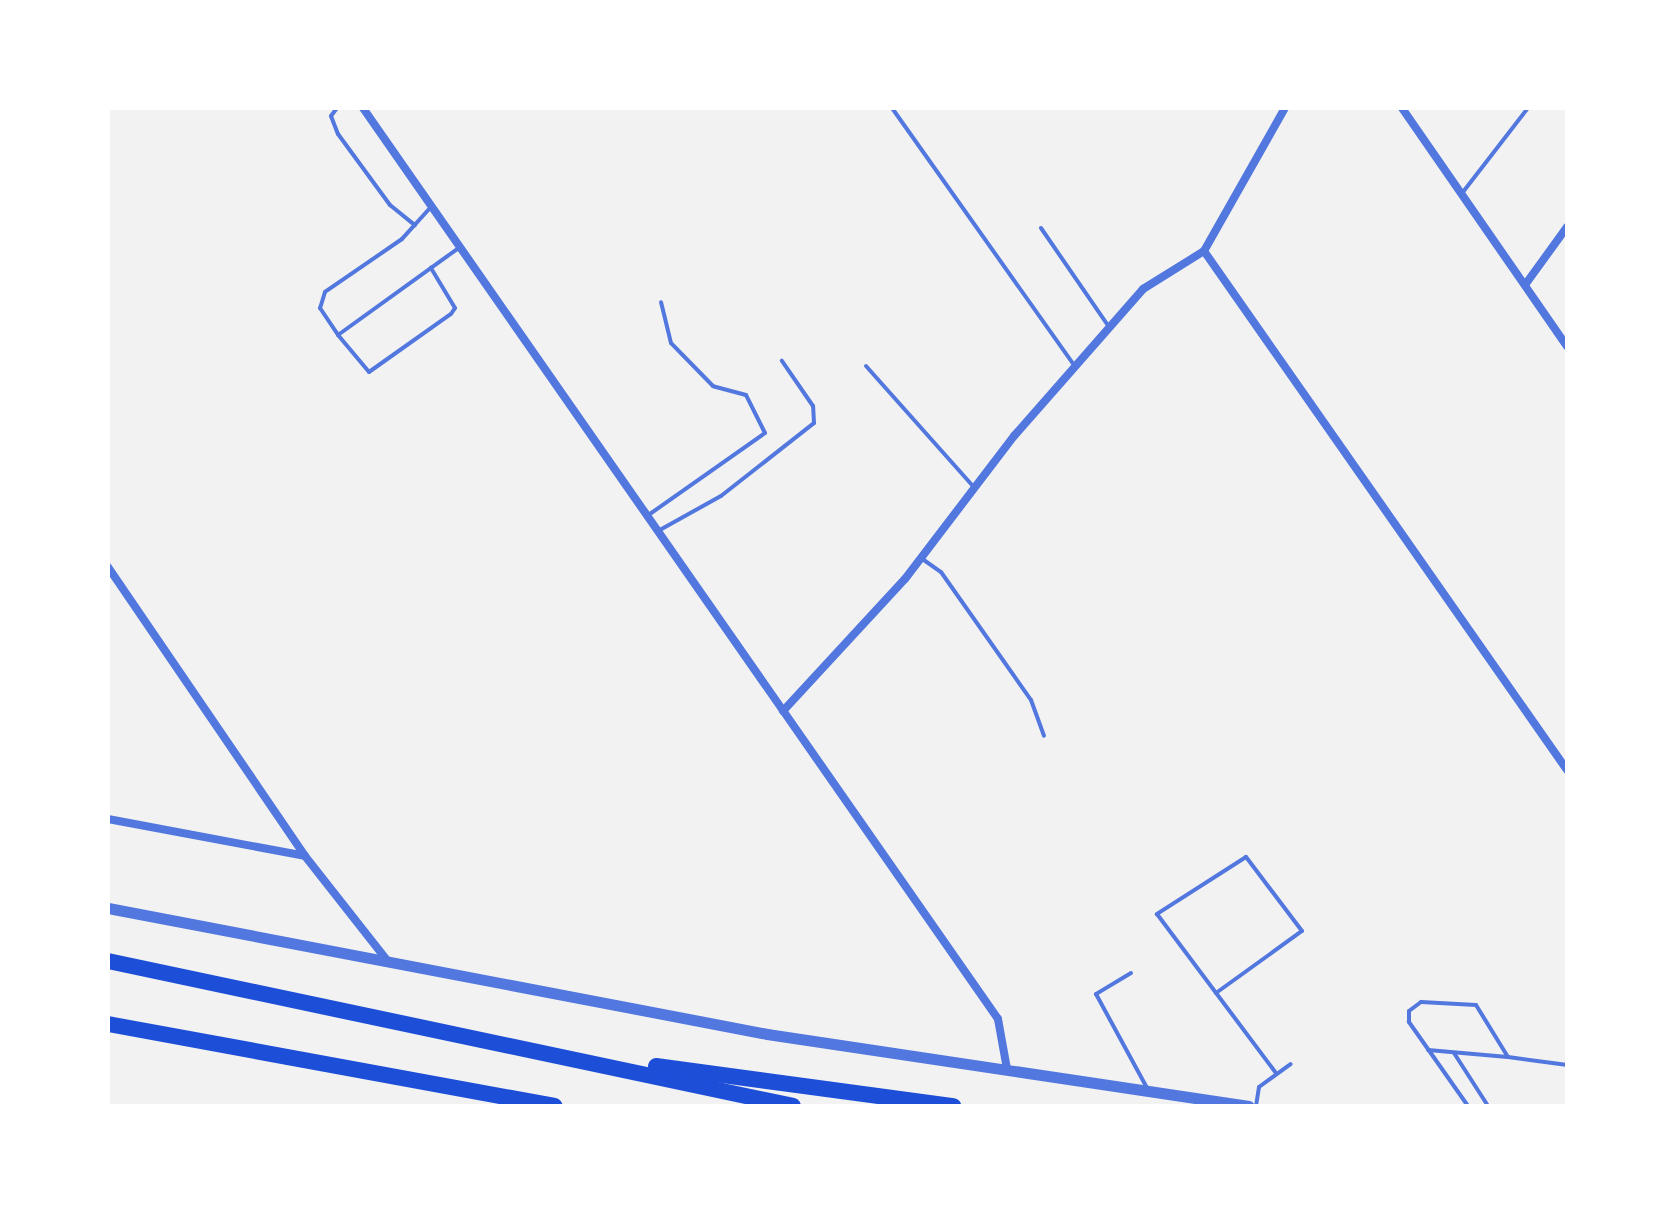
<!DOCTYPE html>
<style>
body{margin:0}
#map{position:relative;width:1675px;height:1214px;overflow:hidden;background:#f2f2f2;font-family:"PT Sans Narrow",sans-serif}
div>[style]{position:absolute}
.service>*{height:4px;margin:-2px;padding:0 2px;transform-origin:2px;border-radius:2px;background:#5277de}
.minor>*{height:8px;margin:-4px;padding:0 4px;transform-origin:4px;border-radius:4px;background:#5277de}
.tertiary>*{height:11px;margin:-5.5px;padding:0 5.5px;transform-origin:5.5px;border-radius:5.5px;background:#5277de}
.motorway>*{height:16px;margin:-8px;padding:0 8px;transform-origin:8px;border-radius:8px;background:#1d4ed8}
span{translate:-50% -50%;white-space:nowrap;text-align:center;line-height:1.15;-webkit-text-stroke:8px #fff;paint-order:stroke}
.frame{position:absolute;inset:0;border:110px solid #fff;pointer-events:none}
</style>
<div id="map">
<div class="service">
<i style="left:337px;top:108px;width:10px;rotate:127deg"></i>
<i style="left:331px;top:116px;width:19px;rotate:69deg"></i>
<i style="left:338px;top:134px;width:88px;rotate:53.8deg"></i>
<i style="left:390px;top:205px;width:32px;rotate:39deg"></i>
<i style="left:892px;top:108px;width:316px;rotate:54.7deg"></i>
<i style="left:1463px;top:192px;width:106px;rotate:-52.3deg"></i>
<i style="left:430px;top:208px;width:42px;rotate:132.1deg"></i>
<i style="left:402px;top:239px;width:93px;rotate:145.5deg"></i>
<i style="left:325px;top:292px;width:17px;rotate:107deg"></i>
<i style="left:320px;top:308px;width:32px;rotate:56deg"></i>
<i style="left:338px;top:335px;width:150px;rotate:-35.8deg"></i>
<i style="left:1041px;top:228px;width:120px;rotate:55.5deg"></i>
<i style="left:338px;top:335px;width:48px;rotate:50deg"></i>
<i style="left:369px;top:372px;width:100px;rotate:-35.3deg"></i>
<i style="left:451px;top:314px;width:7px;rotate:-56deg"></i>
<i style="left:455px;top:308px;width:47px;rotate:-121deg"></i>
<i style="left:866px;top:366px;width:161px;rotate:48.3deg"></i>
<i style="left:647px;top:516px;width:144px;rotate:-35.1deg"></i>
<i style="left:765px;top:433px;width:42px;rotate:-116.6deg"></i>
<i style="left:746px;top:395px;width:34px;rotate:-165deg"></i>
<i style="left:713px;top:386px;width:60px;rotate:-134.3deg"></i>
<i style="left:671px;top:343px;width:42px;rotate:-103.7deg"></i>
<i style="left:658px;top:531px;width:72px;rotate:-29.1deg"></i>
<i style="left:721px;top:496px;width:118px;rotate:-38.1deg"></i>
<i style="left:814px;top:423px;width:17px;rotate:-93deg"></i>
<i style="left:813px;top:406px;width:55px;rotate:-124.6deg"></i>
<i style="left:921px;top:558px;width:24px;rotate:35deg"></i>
<i style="left:941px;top:572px;width:156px;rotate:54.9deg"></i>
<i style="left:1031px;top:700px;width:38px;rotate:70deg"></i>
<i style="left:1131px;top:973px;width:41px;rotate:149deg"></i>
<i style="left:1096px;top:994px;width:105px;rotate:61.5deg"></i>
<i style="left:1216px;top:993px;width:106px;rotate:-35.8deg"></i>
<i style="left:1302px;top:931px;width:93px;rotate:-127.1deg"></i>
<i style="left:1246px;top:857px;width:106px;rotate:147.4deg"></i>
<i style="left:1157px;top:914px;width:197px;rotate:53.2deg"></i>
<i style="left:1428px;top:1050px;width:80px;rotate:5deg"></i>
<i style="left:1454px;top:1053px;width:63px;rotate:57.3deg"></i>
<i style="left:1256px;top:1106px;width:19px;rotate:-81deg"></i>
<i style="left:1259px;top:1087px;width:39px;rotate:-36deg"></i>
<i style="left:1468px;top:1106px;width:103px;rotate:-125.1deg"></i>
<i style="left:1409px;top:1022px;width:11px;rotate:-90deg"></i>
<i style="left:1409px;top:1011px;width:15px;rotate:-37deg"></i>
<i style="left:1421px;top:1002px;width:55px;rotate:3.1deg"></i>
<i style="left:1476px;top:1005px;width:61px;rotate:58.4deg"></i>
<i style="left:1508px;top:1057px;width:60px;rotate:7.7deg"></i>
</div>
<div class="minor">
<i style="left:363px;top:108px;width:1110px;rotate:55.12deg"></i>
<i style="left:998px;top:1019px;width:51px;rotate:79.8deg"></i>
<i style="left:1402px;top:108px;width:290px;rotate:55.3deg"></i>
<i style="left:1204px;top:251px;width:633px;rotate:55.03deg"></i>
<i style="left:1525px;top:285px;width:72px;rotate:-54.1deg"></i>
<i style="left:108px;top:567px;width:350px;rotate:55.7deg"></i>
<i style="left:305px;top:856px;width:131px;rotate:51.8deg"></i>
<i style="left:783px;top:711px;width:180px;rotate:-47.3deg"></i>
<i style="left:905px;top:579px;width:180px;rotate:-52.7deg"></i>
<i style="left:1014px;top:436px;width:196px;rotate:-48.7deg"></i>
<i style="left:1143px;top:289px;width:72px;rotate:-31.9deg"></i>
<i style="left:1204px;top:251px;width:164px;rotate:-60.5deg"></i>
<i style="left:108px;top:819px;width:200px;rotate:10.6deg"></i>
</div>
<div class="tertiary">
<i style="left:108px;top:908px;width:671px;rotate:10.82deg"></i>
<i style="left:767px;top:1034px;width:487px;rotate:8.5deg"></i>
</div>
<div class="motorway">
<i style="left:108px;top:961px;width:700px;rotate:11.95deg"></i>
<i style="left:108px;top:1024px;width:454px;rotate:10.4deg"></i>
<i style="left:656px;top:1066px;width:300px;rotate:7.7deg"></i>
</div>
<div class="frame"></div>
</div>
